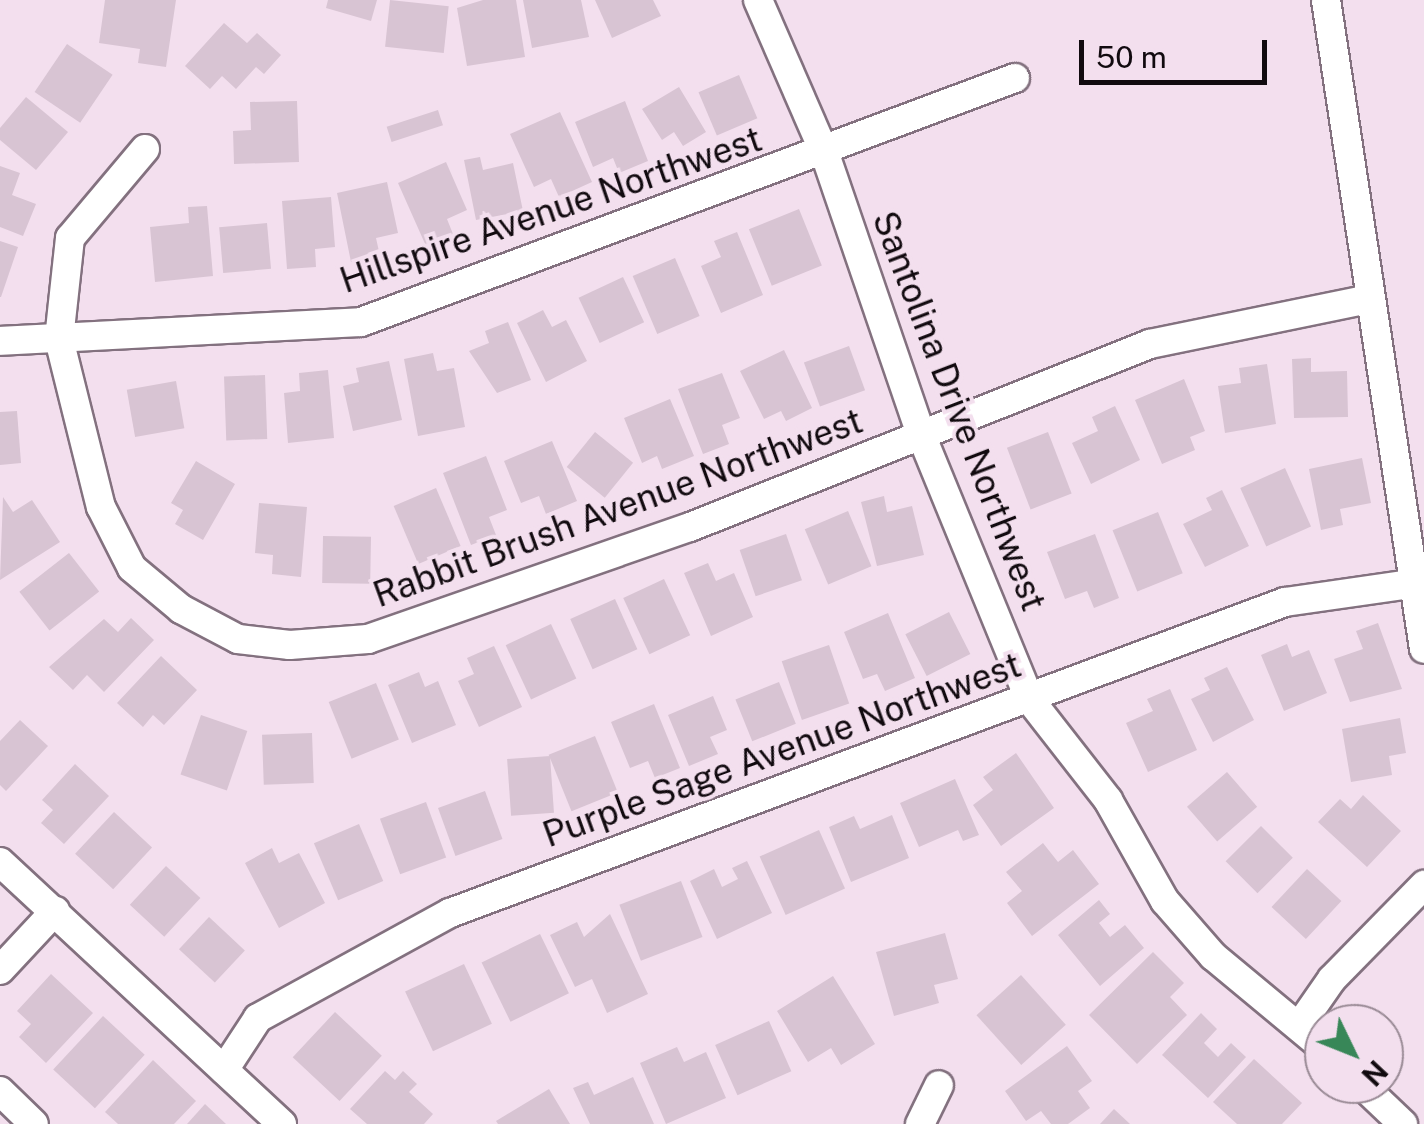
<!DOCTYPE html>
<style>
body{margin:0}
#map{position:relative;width:1424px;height:1124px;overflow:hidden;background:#f3dfee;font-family:"Public Sans",sans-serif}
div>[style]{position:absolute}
.building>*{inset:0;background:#d8c4d3;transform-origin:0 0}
.roads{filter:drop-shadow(2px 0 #83717f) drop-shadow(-2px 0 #83717f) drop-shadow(0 2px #83717f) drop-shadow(0 -2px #83717f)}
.street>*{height:28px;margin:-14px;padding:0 14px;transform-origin:14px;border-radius:14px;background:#fff}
span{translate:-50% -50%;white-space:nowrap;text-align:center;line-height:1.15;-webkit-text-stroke:8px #f3dfee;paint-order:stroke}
.street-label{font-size:35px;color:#110a0f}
.north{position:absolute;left:1304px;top:1004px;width:100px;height:100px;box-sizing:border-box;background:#f3dfee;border:2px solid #998a95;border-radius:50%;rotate:133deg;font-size:28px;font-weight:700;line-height:40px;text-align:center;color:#110a0f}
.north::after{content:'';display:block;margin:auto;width:35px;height:45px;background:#388758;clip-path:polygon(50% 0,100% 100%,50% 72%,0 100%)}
.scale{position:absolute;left:1079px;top:40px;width:188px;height:45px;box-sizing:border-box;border:5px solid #110a0f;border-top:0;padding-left:12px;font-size:30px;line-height:35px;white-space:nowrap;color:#110a0f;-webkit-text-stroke:8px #f3dfee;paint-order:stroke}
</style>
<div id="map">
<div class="building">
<i style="clip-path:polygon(105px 0,176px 0,166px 67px,138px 63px,140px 49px,99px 43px)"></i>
<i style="clip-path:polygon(328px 0,377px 0,371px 21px,326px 8px)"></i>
<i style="left:390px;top:0;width:59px;height:47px;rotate:6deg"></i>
<i style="clip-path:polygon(483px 0,516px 0,525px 57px,467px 66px,457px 8px)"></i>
<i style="clip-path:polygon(523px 0,581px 0,589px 37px,532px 48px)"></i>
<i style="clip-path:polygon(595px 0,653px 0,661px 16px,612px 38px)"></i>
<i style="clip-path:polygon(224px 23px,247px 43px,257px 33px,281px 55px,264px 74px,256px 67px,236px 89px,222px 76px,210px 89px,185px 66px)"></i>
<i style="left:67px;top:44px;width:55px;height:58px;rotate:34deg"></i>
<i style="left:739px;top:75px;width:47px;height:44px;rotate:67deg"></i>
<i style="clip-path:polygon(679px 87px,706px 132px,683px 146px,674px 132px,662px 140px,642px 109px)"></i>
<i style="clip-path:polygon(26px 97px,68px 132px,36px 170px,0 140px,0 128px)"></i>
<i style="clip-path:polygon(297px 101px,299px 162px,234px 164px,233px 131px,251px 130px,250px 102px)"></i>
<i style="clip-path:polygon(625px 101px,648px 161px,619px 173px,613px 158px,593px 167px,575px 122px)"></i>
<i style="left:438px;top:110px;width:16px;height:54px;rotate:72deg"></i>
<i style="clip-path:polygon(560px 112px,592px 182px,559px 197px,551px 179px,534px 187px,510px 134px)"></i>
<i style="clip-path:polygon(480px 157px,483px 170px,513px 163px,523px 211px,476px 220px,464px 160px)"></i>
<i style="clip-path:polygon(446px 162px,467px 210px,447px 219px,453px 234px,426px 246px,398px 183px)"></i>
<i style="clip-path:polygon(0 166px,20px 173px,12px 195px,36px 204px,23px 236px,0 227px)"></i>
<i style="clip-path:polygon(387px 182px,398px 233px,376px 238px,380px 256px,351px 262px,337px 193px)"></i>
<i style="clip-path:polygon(331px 197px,335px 247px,315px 249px,316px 267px,287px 269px,282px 201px)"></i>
<i style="clip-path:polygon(207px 206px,213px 276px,155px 282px,150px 227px,189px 223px,188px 207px)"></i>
<i style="left:799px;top:209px;width:61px;height:54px;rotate:68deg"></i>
<i style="left:267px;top:223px;width:46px;height:48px;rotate:85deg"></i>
<i style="clip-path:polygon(737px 232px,763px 295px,721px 313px,701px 266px,721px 257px,714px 241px)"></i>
<i style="clip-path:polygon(0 241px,18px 247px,1px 297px,0 297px)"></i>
<i style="left:675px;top:258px;width:63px;height:46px;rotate:67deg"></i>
<i style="left:623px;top:277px;width:50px;height:49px;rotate:65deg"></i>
<i style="clip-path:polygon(543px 310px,552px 327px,566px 320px,587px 361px,546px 382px,517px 323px)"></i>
<i style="clip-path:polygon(508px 322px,531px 380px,497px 393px,469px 351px,489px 343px,485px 331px)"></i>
<i style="left:849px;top:346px;width:47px;height:48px;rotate:70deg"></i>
<i style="clip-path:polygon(784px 350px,812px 408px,786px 421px,781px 411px,764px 419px,740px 371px)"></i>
<i style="clip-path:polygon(433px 353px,437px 371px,454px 368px,465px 427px,418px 436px,404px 359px)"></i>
<i style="clip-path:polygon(1311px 358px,1311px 372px,1347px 371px,1348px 417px,1294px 418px,1292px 359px)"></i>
<i style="clip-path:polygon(389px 361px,402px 420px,353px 431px,343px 386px,359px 382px,356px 368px)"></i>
<i style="clip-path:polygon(1267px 364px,1276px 424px,1225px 433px,1218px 386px,1241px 383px,1239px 368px)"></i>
<i style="clip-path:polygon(328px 370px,334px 438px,288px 443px,284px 393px,300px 391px,299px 373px)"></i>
<i style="clip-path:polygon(722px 373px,740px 418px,722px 425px,729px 444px,703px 454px,678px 389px)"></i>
<i style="left:265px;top:375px;width:64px;height:41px;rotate:88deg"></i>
<i style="clip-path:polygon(1184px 379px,1205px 431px,1190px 437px,1195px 450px,1162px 464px,1135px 400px)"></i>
<i style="left:176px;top:381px;width:48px;height:50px;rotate:80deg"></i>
<i style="clip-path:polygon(670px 399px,694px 456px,662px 469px,657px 456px,642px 463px,624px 418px)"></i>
<i style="clip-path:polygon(1115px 406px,1140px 460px,1091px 484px,1072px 443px,1098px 431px,1092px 417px)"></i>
<i style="clip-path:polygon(17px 411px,21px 463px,0 465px,0 412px)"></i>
<i style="left:595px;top:432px;width:49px;height:45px;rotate:39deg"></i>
<i style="left:1048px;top:432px;width:66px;height:44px;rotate:69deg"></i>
<i style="clip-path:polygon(552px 441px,577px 501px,546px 514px,539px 496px,521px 503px,504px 461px)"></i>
<i style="clip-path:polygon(486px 456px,507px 510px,489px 517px,496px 535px,471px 545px,443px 473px)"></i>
<i style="clip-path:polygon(1362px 458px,1371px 503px,1340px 509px,1343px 525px,1321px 530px,1309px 469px)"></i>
<i style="clip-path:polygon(196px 461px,235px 484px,203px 540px,175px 524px,183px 510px,171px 503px)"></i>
<i style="left:1285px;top:468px;width:64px;height:49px;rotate:66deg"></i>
<i style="left:436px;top:488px;width:63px;height:46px;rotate:67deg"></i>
<i style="clip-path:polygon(1222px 490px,1249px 546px,1205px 567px,1183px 524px,1212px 510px,1206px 498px)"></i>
<i style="clip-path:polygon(884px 496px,887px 512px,912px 506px,924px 555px,877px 566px,861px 502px)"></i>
<i style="clip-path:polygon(3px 497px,13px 512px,32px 500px,60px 542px,0 580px)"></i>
<i style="clip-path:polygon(259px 503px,307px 507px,301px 577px,272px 574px,273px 555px,255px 553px)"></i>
<i style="left:848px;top:511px;width:60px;height:47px;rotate:67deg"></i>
<i style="left:1158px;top:512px;width:66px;height:49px;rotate:68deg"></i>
<i style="left:786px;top:534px;width:49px;height:49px;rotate:71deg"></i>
<i style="clip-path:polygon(1095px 534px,1119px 598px,1094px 608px,1087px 591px,1065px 599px,1047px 552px)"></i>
<i style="left:323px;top:536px;width:48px;height:47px;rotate:1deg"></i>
<i style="left:69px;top:553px;width:49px;height:63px;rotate:52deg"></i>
<i style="clip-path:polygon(708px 563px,716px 581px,734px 573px,753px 617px,711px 636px,684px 573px)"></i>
<i style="left:664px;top:579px;width:62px;height:45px;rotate:65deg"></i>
<i style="left:615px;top:599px;width:55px;height:49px;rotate:66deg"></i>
<i style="left:949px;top:612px;width:47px;height:49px;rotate:63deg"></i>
<i style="clip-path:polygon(888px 613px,915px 678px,885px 691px,877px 674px,863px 679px,844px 632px)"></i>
<i style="clip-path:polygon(131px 618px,154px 640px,104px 692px,87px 675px,73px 690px,49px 667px,104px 619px,118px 632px)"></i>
<i style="clip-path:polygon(1378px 623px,1402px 689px,1350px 702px,1334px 659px,1363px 649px,1356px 631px)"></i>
<i style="left:551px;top:624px;width:60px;height:50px;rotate:65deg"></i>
<i style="clip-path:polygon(1287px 644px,1292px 657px,1309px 650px,1327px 693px,1284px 711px,1261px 655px)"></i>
<i style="left:829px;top:645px;width:62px;height:50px;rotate:71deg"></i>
<i style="clip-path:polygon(494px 646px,522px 707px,479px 727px,458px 681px,474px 674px,467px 658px)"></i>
<i style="clip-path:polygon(161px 656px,197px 690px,164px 725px,153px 715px,143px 727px,117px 703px)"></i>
<i style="clip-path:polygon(1227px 667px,1254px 720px,1213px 742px,1191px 699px,1210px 690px,1204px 678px)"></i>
<i style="clip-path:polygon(419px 672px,425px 687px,438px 681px,456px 725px,412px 743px,388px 685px)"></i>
<i style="left:779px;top:682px;width:45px;height:47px;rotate:68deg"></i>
<i style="left:376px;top:683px;width:61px;height:51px;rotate:68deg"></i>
<i style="clip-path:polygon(1170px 689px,1197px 750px,1148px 772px,1126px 723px,1153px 711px,1147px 699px)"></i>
<i style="clip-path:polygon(713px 696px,727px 730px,710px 737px,718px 754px,689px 766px,668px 715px)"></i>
<i style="clip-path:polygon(654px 704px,680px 768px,655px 778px,648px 761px,630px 768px,611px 722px)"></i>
<i style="left:201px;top:715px;width:49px;height:63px;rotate:19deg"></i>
<i style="clip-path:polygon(1400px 718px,1406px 753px,1389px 756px,1392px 775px,1351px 782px,1342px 729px)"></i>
<i style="clip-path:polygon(20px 720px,48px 746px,6px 791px,0 785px,0 741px)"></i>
<i style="left:312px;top:733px;width:50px;height:50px;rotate:88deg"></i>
<i style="left:595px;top:736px;width:61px;height:50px;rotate:68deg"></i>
<i style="clip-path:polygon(1016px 753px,1054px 808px,1001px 846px,973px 805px,993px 790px,983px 777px)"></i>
<i style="left:550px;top:756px;width:57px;height:43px;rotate:86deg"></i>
<i style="clip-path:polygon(75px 764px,109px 796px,64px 844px,41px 823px,53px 810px,42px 800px)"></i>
<i style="left:1227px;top:772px;width:46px;height:53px;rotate:49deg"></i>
<i style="clip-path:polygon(955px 779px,979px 835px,963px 841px,958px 830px,919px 847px,900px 803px)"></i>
<i style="left:485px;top:791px;width:51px;height:50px;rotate:70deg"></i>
<i style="clip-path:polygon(1363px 795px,1401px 831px,1367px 867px,1318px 822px,1340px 799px,1351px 809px)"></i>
<i style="left:426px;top:802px;width:59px;height:49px;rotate:70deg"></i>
<i style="left:114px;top:812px;width:52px;height:57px;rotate:43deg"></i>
<i style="clip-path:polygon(892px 815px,909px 858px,851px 882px,829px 827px,854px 816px,860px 829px)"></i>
<i style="left:359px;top:824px;width:62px;height:49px;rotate:67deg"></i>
<i style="left:1261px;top:826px;width:45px;height:50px;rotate:45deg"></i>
<i style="left:819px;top:830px;width:64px;height:65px;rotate:66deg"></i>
<i style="clip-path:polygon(1043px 843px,1058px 862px,1073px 850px,1099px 884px,1032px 936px,1007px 903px,1022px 891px,1006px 872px)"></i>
<i style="clip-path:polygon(272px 848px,279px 863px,299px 853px,325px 903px,279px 928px,245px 863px)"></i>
<i style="clip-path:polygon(747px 861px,772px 913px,717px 939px,690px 881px,714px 869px,722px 887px,738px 879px,732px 868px)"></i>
<i style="left:166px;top:866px;width:47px;height:53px;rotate:43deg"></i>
<i style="left:1307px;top:869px;width:47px;height:52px;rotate:43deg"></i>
<i style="left:681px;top:881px;width:60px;height:66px;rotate:69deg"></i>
<i style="clip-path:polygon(1099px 900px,1110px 914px,1099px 923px,1110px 937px,1125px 925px,1144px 948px,1100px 986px,1058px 935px)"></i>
<i style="clip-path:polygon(610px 914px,648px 994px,607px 1013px,592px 979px,575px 987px,550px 935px,577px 922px,584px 937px)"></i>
<i style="left:209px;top:917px;width:49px;height:44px;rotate:43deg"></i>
<i style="clip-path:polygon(945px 933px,958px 979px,934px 985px,939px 1003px,894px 1016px,876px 952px)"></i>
<i style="left:540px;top:934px;width:66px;height:65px;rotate:64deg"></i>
<i style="clip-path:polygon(1153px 952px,1184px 983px,1170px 997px,1187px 1015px,1137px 1064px,1089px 1015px)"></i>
<i style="left:464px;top:964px;width:66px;height:65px;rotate:65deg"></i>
<i style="clip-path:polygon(51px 974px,93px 1013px,46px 1063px,19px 1037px,31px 1024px,17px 1011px)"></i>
<i style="left:1021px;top:975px;width:67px;height:60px;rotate:48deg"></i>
<i style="clip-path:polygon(833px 976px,875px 1044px,841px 1065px,831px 1048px,808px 1062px,777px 1011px)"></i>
<i style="left:335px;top:1012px;width:64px;height:62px;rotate:43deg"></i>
<i style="clip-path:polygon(1201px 1013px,1217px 1029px,1204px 1043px,1218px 1057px,1231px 1043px,1246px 1057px,1208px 1098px,1162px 1055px)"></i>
<i style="left:103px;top:1016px;width:57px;height:73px;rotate:43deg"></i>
<i style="left:769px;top:1021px;width:55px;height:59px;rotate:66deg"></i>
<i style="clip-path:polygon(1067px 1046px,1092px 1081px,1078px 1091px,1090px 1108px,1068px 1124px,1051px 1124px,1041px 1111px,1026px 1121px,1005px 1091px)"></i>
<i style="clip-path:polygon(677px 1047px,684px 1062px,706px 1052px,726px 1098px,666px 1124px,640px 1063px)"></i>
<i style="clip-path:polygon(1254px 1059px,1302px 1103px,1282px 1124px,1237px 1124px,1213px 1102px)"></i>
<i style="clip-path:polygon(153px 1060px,196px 1101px,174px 1124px,118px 1124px,105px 1112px)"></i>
<i style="clip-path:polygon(385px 1071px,395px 1080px,403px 1071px,417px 1084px,409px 1092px,433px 1114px,424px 1124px,367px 1124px,350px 1109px)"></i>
<i style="clip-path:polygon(633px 1077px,654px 1124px,590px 1124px,573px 1088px,588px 1082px,594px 1095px)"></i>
<i style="clip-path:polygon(549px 1089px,570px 1124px,498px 1124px,496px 1121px)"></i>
<i style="clip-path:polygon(205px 1104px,226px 1124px,187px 1124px)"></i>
<i style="clip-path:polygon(1114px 1109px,1130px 1124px,1100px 1124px)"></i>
</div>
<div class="roads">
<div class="street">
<i style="left:758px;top:0;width:168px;rotate:66.5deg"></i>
<i style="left:825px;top:154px;width:299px;rotate:71.1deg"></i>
<i style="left:922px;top:437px;width:284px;rotate:67.7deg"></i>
<i style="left:1030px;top:700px;width:127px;rotate:52deg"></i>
<i style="left:1108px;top:800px;width:116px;rotate:60.6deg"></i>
<i style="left:1165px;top:901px;width:73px;rotate:48.9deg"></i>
<i style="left:1213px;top:956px;width:144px;rotate:39.7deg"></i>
<i style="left:1326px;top:0;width:656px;rotate:81.41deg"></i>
<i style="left:145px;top:149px;width:116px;rotate:130.1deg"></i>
<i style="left:70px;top:238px;width:102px;rotate:96.2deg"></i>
<i style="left:59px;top:339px;width:173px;rotate:76deg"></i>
<i style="left:101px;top:507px;width:68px;rotate:63.1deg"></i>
<i style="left:132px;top:568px;width:64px;rotate:39.9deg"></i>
<i style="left:181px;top:609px;width:64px;rotate:27.8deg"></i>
<i style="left:238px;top:639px;width:52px;rotate:6.6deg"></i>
<i style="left:290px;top:645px;width:78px;rotate:-4.4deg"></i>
<i style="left:368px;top:639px;width:341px;rotate:-19.2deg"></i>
<i style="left:690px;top:527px;width:495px;rotate:-21.7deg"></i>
<i style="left:1150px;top:344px;width:224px;rotate:-11.6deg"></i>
<i style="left:0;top:341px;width:361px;rotate:-3deg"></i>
<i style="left:361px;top:322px;width:698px;rotate:-20.46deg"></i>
<i style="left:0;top:862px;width:385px;rotate:42.9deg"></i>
<i style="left:0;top:970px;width:81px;rotate:-47deg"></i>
<i style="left:1300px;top:1025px;width:56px;rotate:-55.2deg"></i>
<i style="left:1332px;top:979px;width:132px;rotate:-45.6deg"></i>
<i style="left:224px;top:1070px;width:62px;rotate:-56.8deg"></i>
<i style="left:258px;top:1018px;width:219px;rotate:-28.7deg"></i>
<i style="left:450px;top:913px;width:891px;rotate:-20.43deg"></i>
<i style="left:1285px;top:602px;width:126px;rotate:-8.2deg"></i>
<i style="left:1361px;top:1084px;width:58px;rotate:43.6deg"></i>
<i style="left:0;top:1091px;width:47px;rotate:44.1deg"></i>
<i style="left:920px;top:1124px;width:43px;rotate:-64deg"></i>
</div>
</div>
<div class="street-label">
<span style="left:551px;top:210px;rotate:-19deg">Hillspire Avenue Northwest</span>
<span style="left:959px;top:411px;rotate:69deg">Santolina Drive Northwest</span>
<span style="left:618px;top:508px;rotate:-20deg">Rabbit Brush Avenue Northwest</span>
<span style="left:782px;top:750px;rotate:-20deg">Purple Sage Avenue Northwest</span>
</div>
<div class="north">N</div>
<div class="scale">50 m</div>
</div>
